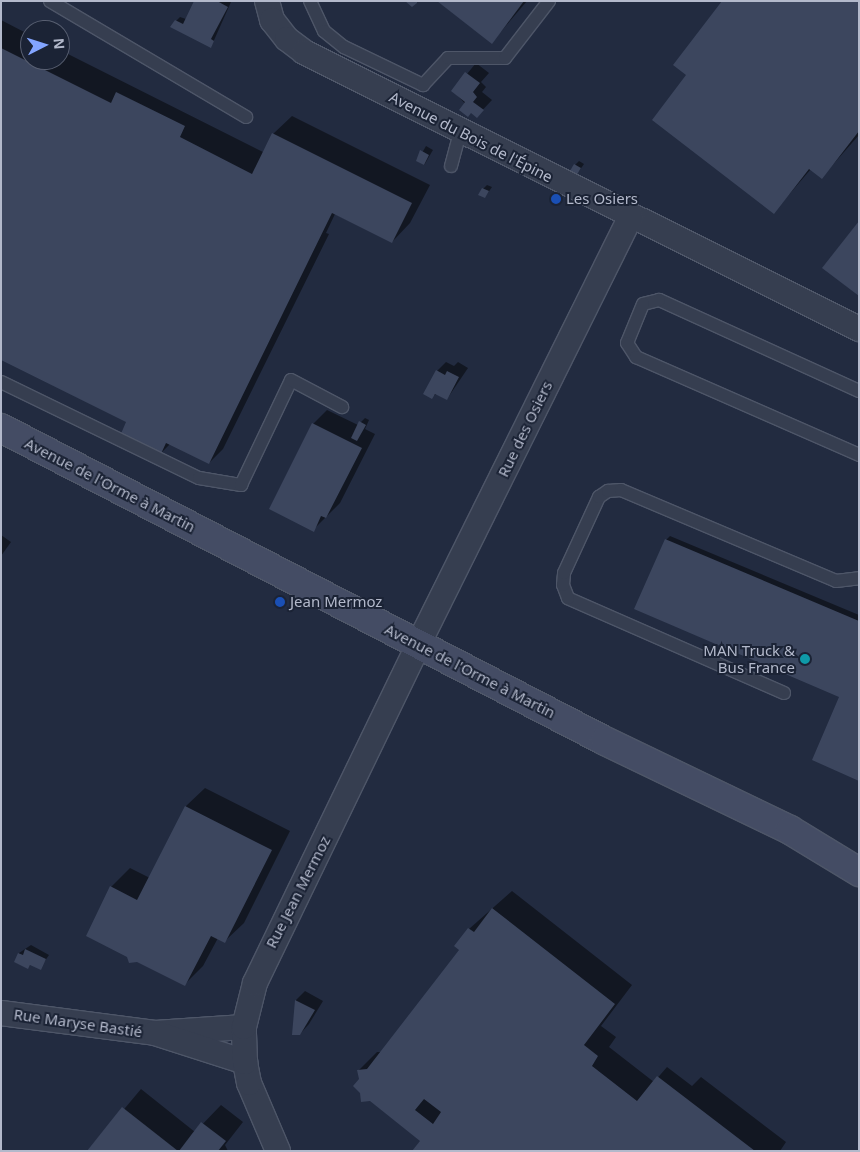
<!DOCTYPE html>
<meta charset="utf-8">
<style>
body{margin:0}
#map{position:relative;width:860px;height:1152px;overflow:hidden;background:#222b40;font-family:"Noto Sans",sans-serif}
div>[style]{position:absolute}
.shadow>*{inset:0;background:#0007;transform-origin:0 0}
.building>*{inset:0;background:#3c465e;transform-origin:0 0}
.roads{filter:drop-shadow(1px 0 #4e5668) drop-shadow(-1px 0 #4e5668) drop-shadow(0 1px #4e5668) drop-shadow(0 -1px #4e5668)}
.service>*{height:12px;margin:-6px;padding:0 6px;transform-origin:6px;border-radius:6px;background:#363e50}
.minor>*{height:24px;margin:-12px;padding:0 12px;transform-origin:12px;border-radius:12px;background:#363e50}
.secondary>*{height:28px;margin:-14px;padding:0 14px;transform-origin:14px;border-radius:14px;background:#444c64}
.dots>*{width:14px;height:14px;translate:-50% -50%;box-sizing:border-box;border:2px solid #1b2335;border-radius:50%}
span{translate:-50% -50%;white-space:nowrap;text-align:center;line-height:1.15;-webkit-text-stroke:4px #1b2335;paint-order:stroke}
.street-label{font-size:15px;color:#b3b9cb}
.poi-label{font-size:15px;color:#b3b9cb}
.left{translate:0 -50%;text-align:left}
.right{translate:-100% -50%;text-align:right}
.frame{position:absolute;inset:0;border:2px solid #b3b9cb;pointer-events:none}
.north{position:absolute;left:20px;top:20px;width:50px;height:50px;box-sizing:border-box;background:#1b2335;border:1px solid #585f71;border-radius:50%;rotate:85deg;font-size:14px;font-weight:700;line-height:20px;text-align:center;color:#b3b9cb}
.north::after{content:'';display:block;margin:auto;width:18px;height:22px;background:#83a5ff;clip-path:polygon(50% 0,100% 100%,50% 72%,0 100%)}
</style>
<div id="map">
<div class="shadow">
<i style="clip-path:polygon(196px 1px,231px 2px,211px 47px,176px 21px,180px 17px,186px 19px)"></i>
<i style="clip-path:polygon(439px 1px,527px 1px,492px 42px)"></i>
<i style="clip-path:polygon(859px 1px,859px 135px,822px 177px,811px 169px,774px 212px)"></i>
<i style="clip-path:polygon(1px 20px,30px 35px,30px 60px,60px 60px,60px 50px,263px 152px,273px 134px,292px 116px,430px 185px,410px 223px,392px 242px,335px 214px,326px 233px,329px 234px,223px 449px,209px 463px,170px 444px,159px 455px,128px 422px,1px 359px)"></i>
<i style="clip-path:polygon(476px 63px,489px 73px,481px 82px,486px 87px,482px 92px,492px 100px,477px 116px,453px 91px)"></i>
<i style="left:426px;top:146px;width:8px;height:17px;rotate:30deg"></i>
<i style="clip-path:polygon(579px 161px,584px 164px,577px 174px,575px 165px)"></i>
<i style="clip-path:polygon(487px 185px,492px 187px,485px 197px,483px 189px)"></i>
<i style="clip-path:polygon(446px 362px,454px 366px,458px 362px,468px 368px,447px 399px,436px 394px,432px 397px,437px 371px)"></i>
<i style="clip-path:polygon(327px 410px,358px 425px,365px 418px,369px 420px,365px 429px,375px 434px,340px 503px,313px 530px,313px 424px)"></i>
<i style="clip-path:polygon(1px 535px,11px 542px,1px 556px)"></i>
<i style="clip-path:polygon(670px 536px,859px 615px,859px 780px,841px 697px,666px 540px)"></i>
<i style="clip-path:polygon(205px 788px,290px 831px,244px 923px,225px 941px,218px 938px,203px 966px,185px 984px,137px 960px,129px 961px,111px 887px,130px 868px,150px 878px,186px 806px)"></i>
<i style="clip-path:polygon(512px 891px,632px 985px,601px 1026px,616px 1037px,609px 1047px,654px 1082px,667px 1067px,692px 1086px,701px 1077px,786px 1142px,780px 1151px,413px 1151px,422px 1140px,360px 1080px,358px 1071px,377px 1052px,382px 1052px,461px 950px,456px 946px,469px 929px)"></i>
<i style="clip-path:polygon(31px 945px,49px 955px,40px 968px,31px 964px,28px 968px,15px 962px,19px 953px)"></i>
<i style="clip-path:polygon(305px 991px,323px 1001px,309px 1024px,300px 1034px,293px 1034px,296px 1000px)"></i>
<i style="clip-path:polygon(141px 1089px,195px 1132px,221px 1105px,243px 1122px,225px 1145px,228px 1151px,89px 1151px)"></i>
</div>
<div class="building">
<i style="clip-path:polygon(194px 1px,217px 1px,228px 7px,211px 39px,214px 41px,211px 48px,170px 27px,175px 20px,183px 24px)"></i>
<i style="clip-path:polygon(405px 1px,417px 1px,417px 3px,412px 7px)"></i>
<i style="clip-path:polygon(437px 1px,524px 1px,492px 44px)"></i>
<i style="clip-path:polygon(722px 1px,859px 1px,859px 131px,822px 179px,809px 169px,774px 214px,652px 120px,686px 75px,673px 65px)"></i>
<i style="clip-path:polygon(1px 48px,111px 103px,116px 92px,185px 126px,180px 137px,252px 174px,272px 133px,412px 203px,392px 243px,332px 213px,209px 464px,166px 443px,160px 456px,120px 436px,126px 422px,1px 360px)"></i>
<i style="clip-path:polygon(465px 72px,480px 83px,473px 92px,477px 97px,473px 102px,484px 110px,477px 118px,471px 113px,468px 117px,459px 110px,465px 102px,451px 91px)"></i>
<i style="clip-path:polygon(420px 150px,429px 155px,424px 165px,416px 161px)"></i>
<i style="left:574px;top:164px;width:8px;height:9px;rotate:30deg"></i>
<i style="clip-path:polygon(482px 188px,489px 191px,485px 198px,478px 195px)"></i>
<i style="clip-path:polygon(859px 221px,859px 296px,822px 268px)"></i>
<i style="clip-path:polygon(436px 370px,445px 375px,447px 371px,459px 377px,447px 400px,435px 394px,432px 399px,423px 394px)"></i>
<i style="clip-path:polygon(359px 421px,366px 425px,357px 441px,351px 438px)"></i>
<i style="clip-path:polygon(312px 423px,362px 448px,326px 518px,321px 516px,314px 532px,269px 509px)"></i>
<i style="clip-path:polygon(665px 539px,859px 621px,859px 781px,812px 760px,839px 697px,634px 609px)"></i>
<i style="clip-path:polygon(185px 806px,272px 850px,225px 943px,211px 936px,185px 986px,137px 962px,129px 963px,127px 957px,86px 936px,110px 886px,137px 900px)"></i>
<i style="clip-path:polygon(evenodd,492px 908px,615px 1004px,584px 1045px,598px 1056px,592px 1066px,637px 1101px,657px 1076px,755px 1151px,412px 1151px,420px 1141px,370px 1101px,361px 1102px,360px 1093px,353px 1086px,359px 1079px,357px 1070px,367px 1069px,459px 950px,454px 946px,468px 928px,474px 932px,492px 908px,424px 1099px,441px 1112px,433px 1124px,415px 1110px,424px 1099px)"></i>
<i style="clip-path:polygon(25px 949px,46px 959px,41px 970px,30px 965px,28px 969px,14px 962px,18px 953px,23px 955px)"></i>
<i style="clip-path:polygon(295px 1000px,315px 1010px,300px 1035px,292px 1035px)"></i>
<i style="clip-path:polygon(122px 1107px,178px 1151px,87px 1151px)"></i>
<i style="clip-path:polygon(201px 1122px,226px 1141px,218px 1151px,179px 1151px)"></i>
</div>
<div class="roads">
<div class="service">
<i style="left:50px;top:1px;width:228px;rotate:30.6deg"></i>
<i style="left:310px;top:1px;width:33px;rotate:65deg"></i>
<i style="left:324px;top:31px;width:26px;rotate:39deg"></i>
<i style="left:344px;top:47px;width:88px;rotate:25.7deg"></i>
<i style="left:423px;top:85px;width:37px;rotate:-47deg"></i>
<i style="left:448px;top:58px;width:57px"></i>
<i style="left:505px;top:58px;width:72px;rotate:-52.3deg"></i>
<i style="left:451px;top:166px;width:34px;rotate:-75deg"></i>
<i style="left:1px;top:382px;width:220px;rotate:25.9deg"></i>
<i style="left:199px;top:478px;width:43px;rotate:9.5deg"></i>
<i style="left:241px;top:485px;width:116px;rotate:-64.5deg"></i>
<i style="left:291px;top:380px;width:58px;rotate:27.9deg"></i>
<i style="left:859px;top:391px;width:220px;rotate:-155.5deg"></i>
<i style="left:659px;top:300px;width:16px;rotate:166deg"></i>
<i style="left:643px;top:304px;width:42px;rotate:112.3deg"></i>
<i style="left:627px;top:343px;width:17px;rotate:57deg"></i>
<i style="left:636px;top:357px;width:244px;rotate:23.7deg"></i>
<i style="left:784px;top:693px;width:236px;rotate:-156.3deg"></i>
<i style="left:568px;top:598px;width:14px;rotate:-111deg"></i>
<i style="left:563px;top:585px;width:12px;rotate:-85deg"></i>
<i style="left:564px;top:573px;width:84px;rotate:-65.3deg"></i>
<i style="left:599px;top:497px;width:11px;rotate:-34deg"></i>
<i style="left:608px;top:491px;width:13px;rotate:-4deg"></i>
<i style="left:621px;top:490px;width:233px;rotate:22.9deg"></i>
<i style="left:836px;top:581px;width:23px;rotate:-7deg"></i>
</div>
<div class="minor">
<i style="left:267px;top:1px;width:20px;rotate:75deg"></i>
<i style="left:272px;top:20px;width:24px;rotate:52deg"></i>
<i style="left:287px;top:39px;width:21px;rotate:37deg"></i>
<i style="left:304px;top:52px;width:620px;rotate:26.52deg"></i>
<i style="left:1px;top:1013px;width:155px;rotate:7.4deg"></i>
<i style="left:244px;top:1027px;width:89px;rotate:176.1deg"></i>
<i style="left:155px;top:1033px;width:95px;rotate:17.9deg"></i>
<i style="left:278px;top:1151px;width:74px;rotate:-113.1deg"></i>
<i style="left:249px;top:1083px;width:21px;rotate:-101deg"></i>
<i style="left:245px;top:1062px;width:35px;rotate:-92deg"></i>
<i style="left:244px;top:1027px;width:45px;rotate:-76deg"></i>
<i style="left:255px;top:983px;width:377px;rotate:-64.2deg"></i>
<i style="left:419px;top:643px;width:477px;rotate:-63.6deg"></i>
</div>
<div class="secondary">
<i style="left:1px;top:428px;width:680px;rotate:27.39deg"></i>
<i style="left:605px;top:741px;width:205px;rotate:25.7deg"></i>
<i style="left:790px;top:830px;width:81px;rotate:31.3deg"></i>
</div>
</div>
<div class="dots">
<i style="left:556px;top:199px;background:#1a4fb4"></i>
<i style="left:280px;top:602px;background:#1a4fb4"></i>
<i style="left:805px;top:659px;background:#0f9aa8"></i>
</div>
<div class="street-label">
<span style="left:471px;top:137px;rotate:27deg">Avenue du Bois de l'Épine</span>
<span style="left:525px;top:429px;rotate:-64deg">Rue des Osiers</span>
<span style="left:110px;top:485px;rotate:27deg">Avenue de l'Orme à Martin</span>
<span style="left:470px;top:671px;rotate:27deg">Avenue de l'Orme à Martin</span>
<span style="left:298px;top:892px;rotate:-63deg">Rue Jean Mermoz</span>
<span style="left:78px;top:1023px;rotate:8deg">Rue Maryse Bastié</span>
</div>
<div class="poi-label">
<span class="left" style="left:566px;top:199px">Les Osiers</span>
<span class="left" style="left:290px;top:602px">Jean Mermoz</span>
<span class="right" style="left:795px;top:659px">MAN Truck &amp;<br>Bus France</span>
</div>
<div class="frame"></div>
<div class="north">N</div>
</div>
